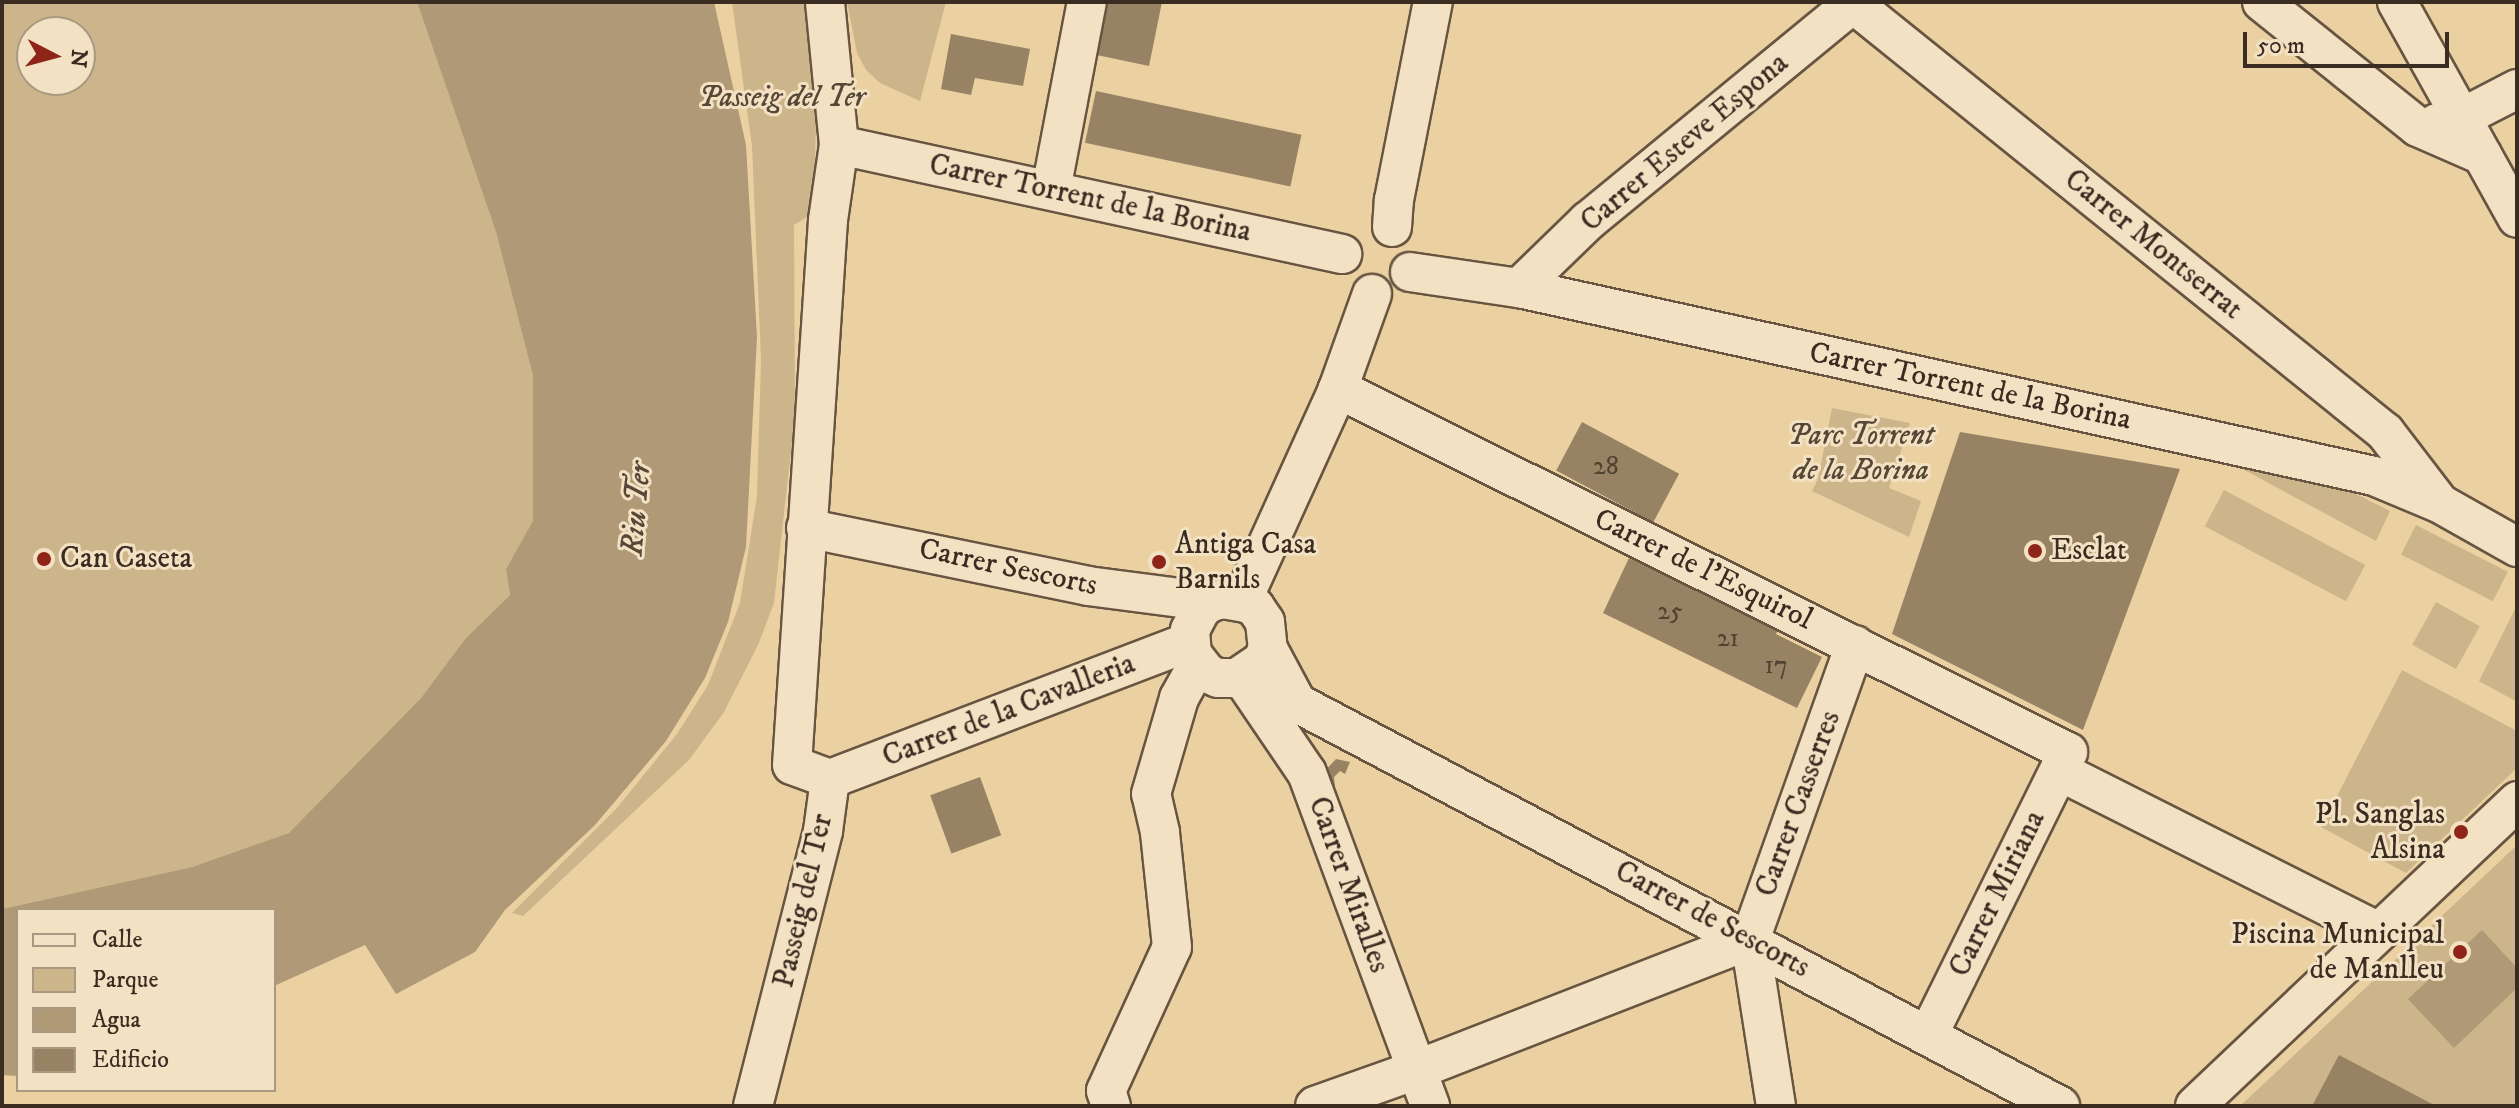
<!DOCTYPE html>
<style>
body{margin:0}
#map{position:relative;width:2519px;height:1108px;overflow:hidden;background:#ebd1a1;font-family:"IM FELL DW Pica",serif}
div>[style]{position:absolute}
.green>*{inset:0;background:#cdb58b;transform-origin:0 0}
.water>*{inset:0;background:#af9976}
.building>*{inset:0;background:#978264;transform-origin:0 0}
.roads{filter:drop-shadow(2px 0 #675542) drop-shadow(-2px 0 #675542) drop-shadow(0 2px #675542) drop-shadow(0 -2px #675542)}
.minor>*{height:38px;margin:-19px;padding:0 19px;transform-origin:19px;border-radius:19px;background:#f2e1c2}
.dots>*{width:22px;height:22px;translate:-50% -50%;box-sizing:border-box;border:4px solid #f2e1c2;border-radius:50%}
span{translate:-50% -50%;white-space:nowrap;text-align:center;line-height:1.15;-webkit-text-stroke:6px #f2e1c2;paint-order:stroke}
.number-label{font-size:26px;color:#524232}
.number-label span{-webkit-text-stroke-width:0}
.park-label{font-size:30px;color:#584737;font-style:italic}
.street-label{font-size:30px;color:#3b2c22}
.poi-label{font-size:30px;color:#3b2c22}
.left{translate:0 -50%;text-align:left}
.right{translate:-100% -50%;text-align:right}
.water-label{font-size:32px;color:#584737;font-style:italic}
.frame{position:absolute;inset:0;border:4px solid #3b2c22;pointer-events:none}
.legend{position:absolute;left:16px;top:908px;width:260px;height:184px;box-sizing:border-box;background:#f2e1c2;border:2px solid #a99982;margin:0;padding:10px 14px;list-style:none;font-size:24px;color:#3b2c22}
.legend li{display:flex;align-items:center;gap:16px;height:40px}
.legend b{width:40px;border:2px solid #a99982}
.north{position:absolute;left:16px;top:16px;width:80px;height:80px;box-sizing:border-box;background:#f2e1c2;border:2px solid #a99982;border-radius:50%;rotate:96deg;font-size:22px;font-weight:700;line-height:32px;text-align:center;color:#3b2c22}
.north::after{content:'';display:block;margin:auto;width:28px;height:36px;background:#8f2418;clip-path:polygon(50% 0,100% 100%,50% 72%,0 100%)}
.scale{position:absolute;left:2243px;top:32px;width:206px;height:36px;box-sizing:border-box;border:4px solid #3b2c22;border-top:0;padding-left:10px;font-size:24px;line-height:28px;white-space:nowrap;color:#3b2c22;-webkit-text-stroke:6px #f2e1c2;paint-order:stroke}
</style>
<div id="map">
<div class="green">
<i style="clip-path:polygon(evenodd,2px 2px,417px 2px,496px 232px,533px 376px,533px 522px,506px 569px,510px 595px,465px 639px,421px 698px,290px 833px,192px 867px,2px 909px,2px 2px,32px 32px,80px 32px,80px 80px,32px 80px,32px 32px)"></i>
<i style="clip-path:polygon(732px 2px,804px 2px,817px 89px,814px 200px,809px 216px,794px 225px,795px 415px,774px 603px,758px 645px,724px 712px,689px 760px,523px 916px,512px 913px,616px 809px,677px 734px,708px 685px,740px 603px,757px 496px,761px 359px,752px 146px)"></i>
<i style="clip-path:polygon(847px 2px,946px 2px,920px 101px,880px 83px,866px 70px,857px 53px)"></i>
<i style="clip-path:polygon(1832px 408px,1910px 423px,1889px 488px,1921px 501px,1909px 537px,1812px 491px,1818px 479px)"></i>
<i style="clip-path:polygon(2237px 466px,2338px 485px,2390px 511px,2376px 541px)"></i>
<i style="left:2224px;top:490px;width:160px;height:41px;rotate:28deg"></i>
<i style="left:2416px;top:525px;width:103px;height:33px;rotate:27deg"></i>
<i style="left:2436px;top:602px;width:50px;height:49px;rotate:29deg"></i>
<i style="clip-path:polygon(2517px 605px,2517px 702px,2479px 681px)"></i>
<i style="clip-path:polygon(2402px 670px,2517px 731px,2517px 768px,2406px 873px,2321px 827px)"></i>
<i style="clip-path:polygon(2517px 845px,2517px 1106px,2240px 1106px,2340px 1012px)"></i>
</div>
<div class="water">
<i style="clip-path:polygon(417px 2px,714px 2px,746px 145px,757px 337px,746px 547px,728px 622px,705px 678px,666px 741px,595px 825px,505px 910px,475px 952px,396px 994px,365px 945px,274px 986px,274px 910px,18px 910px,18px 1076px,2px 1075px,2px 909px,192px 867px,289px 833px,421px 698px,465px 639px,510px 595px,506px 569px,533px 521px,533px 376px,496px 232px)"></i>
<i style="clip-path:polygon(2482px 930px,2517px 968px,2517px 988px,2454px 1048px,2408px 999px)"></i>
</div>
<div class="building">
<i style="clip-path:polygon(1103px 2px,1162px 2px,1149px 66px,1092px 54px)"></i>
<i style="clip-path:polygon(951px 34px,1030px 49px,1023px 86px,975px 78px,971px 95px,941px 89px)"></i>
<i style="left:1096px;top:91px;width:210px;height:53px;rotate:12deg"></i>
<i style="left:1582px;top:422px;width:110px;height:55px;rotate:28deg"></i>
<i style="clip-path:polygon(1960px 432px,2180px 469px,2083px 730px,1892px 634px)"></i>
<i style="clip-path:polygon(1629px 558px,1778px 630px,1776px 634px,1822px 657px,1797px 708px,1603px 613px)"></i>
<i style="clip-path:polygon(1336px 759px,1350px 762px,1345px 774px,1340px 771px,1334px 777px,1335px 787px,1326px 788px,1322px 774px)"></i>
<i style="left:980px;top:777px;width:62px;height:53px;rotate:70deg"></i>
<i style="clip-path:polygon(2339px 1055px,2436px 1106px,2312px 1106px)"></i>
</div>
<div class="roads">
<div class="minor">
<i style="left:1851px;top:2px;width:686px;rotate:38.84deg"></i>
<i style="left:2385px;top:432px;width:87px;rotate:52.5deg"></i>
<i style="left:2262px;top:2px;width:200px;rotate:38.7deg"></i>
<i style="left:2418px;top:127px;width:70px;rotate:23.6deg"></i>
<i style="left:2397px;top:2px;width:247px;rotate:60.9deg"></i>
<i style="left:2437px;top:123px;width:25px;rotate:-12deg"></i>
<i style="left:2461px;top:118px;width:63px;rotate:-27.4deg"></i>
<i style="left:839px;top:145px;width:515px;rotate:12.23deg"></i>
<i style="left:1051px;top:190px;width:191px;rotate:-79.2deg"></i>
<i style="left:1392px;top:227px;width:27px;rotate:-86deg"></i>
<i style="left:1394px;top:200px;width:202px;rotate:-78.9deg"></i>
<i style="left:1410px;top:272px;width:110px;rotate:8.4deg"></i>
<i style="left:1519px;top:288px;width:875px;rotate:12.4deg"></i>
<i style="left:2374px;top:476px;width:70px;rotate:22.6deg"></i>
<i style="left:2439px;top:503px;width:90px;rotate:29.4deg"></i>
<i style="left:1519px;top:288px;width:96px;rotate:-44.2deg"></i>
<i style="left:1588px;top:221px;width:345px;rotate:-39.4deg"></i>
<i style="left:1338px;top:389px;width:815px;rotate:26.44deg"></i>
<i style="left:2068px;top:752px;width:316px;rotate:116.3deg"></i>
<i style="left:806px;top:528px;width:288px;rotate:11.6deg"></i>
<i style="left:1088px;top:586px;width:124px;rotate:7.4deg"></i>
<i style="left:1211px;top:602px;width:12px;rotate:-14deg"></i>
<i style="left:1223px;top:599px;width:23px;rotate:10deg"></i>
<i style="left:1246px;top:603px;width:10px;rotate:24deg"></i>
<i style="left:1255px;top:607px;width:18px;rotate:56deg"></i>
<i style="left:1265px;top:622px;width:27px;rotate:84deg"></i>
<i style="left:1268px;top:649px;width:13px;rotate:117deg"></i>
<i style="left:1262px;top:661px;width:30px;rotate:146deg"></i>
<i style="left:1237px;top:678px;width:19px;rotate:180deg"></i>
<i style="left:1218px;top:678px;width:12px;rotate:-156deg"></i>
<i style="left:1207px;top:673px;width:24px;rotate:-128deg"></i>
<i style="left:1192px;top:654px;width:24px;rotate:-95deg"></i>
<i style="left:1190px;top:630px;width:24px;rotate:-62deg"></i>
<i style="left:1201px;top:609px;width:12px;rotate:-35deg"></i>
<i style="left:1242px;top:601px;width:233px;rotate:-65.6deg"></i>
<i style="left:1338px;top:389px;width:101px;rotate:-70.3deg"></i>
<i style="left:1268px;top:649px;width:61px;rotate:61.8deg"></i>
<i style="left:1297px;top:703px;width:863px;rotate:27.84deg"></i>
<i style="left:1241px;top:676px;width:117px;rotate:55.8deg"></i>
<i style="left:1307px;top:773px;width:355px;rotate:69.7deg"></i>
<i style="left:2059px;top:771px;width:358px;rotate:26.7deg"></i>
<i style="left:830px;top:779px;width:384px;rotate:-20.9deg"></i>
<i style="left:753px;top:1106px;width:284px;rotate:-75.7deg"></i>
<i style="left:823px;top:831px;width:52px;rotate:-82.3deg"></i>
<i style="left:830px;top:779px;width:40px;rotate:-159.8deg"></i>
<i style="left:792px;top:765px;width:546px;rotate:-86.22deg"></i>
<i style="left:828px;top:220px;width:76px;rotate:-81.7deg"></i>
<i style="left:839px;top:145px;width:144px;rotate:-95.6deg"></i>
<i style="left:1111px;top:1106px;width:16px;rotate:-108deg"></i>
<i style="left:1106px;top:1091px;width:158px;rotate:-65.4deg"></i>
<i style="left:1172px;top:947px;width:116px;rotate:-96deg"></i>
<i style="left:1160px;top:832px;width:39px;rotate:-103deg"></i>
<i style="left:1151px;top:794px;width:100px;rotate:-73.7deg"></i>
<i style="left:1179px;top:698px;width:39px;rotate:-61deg"></i>
<i style="left:1315px;top:1106px;width:107px;rotate:-19.6deg"></i>
<i style="left:1416px;top:1070px;width:358px;rotate:-21.3deg"></i>
<i style="left:1776px;top:1106px;width:168px;rotate:-98.9deg"></i>
<i style="left:1750px;top:940px;width:313px;rotate:-70.4deg"></i>
<i style="left:2195px;top:1106px;width:444px;rotate:-43.4deg"></i>
</div>
</div>
<div class="dots">
<i style="left:2035px;top:551px;background:#8f2418"></i>
<i style="left:44px;top:559px;background:#8f2418"></i>
<i style="left:1159px;top:562px;background:#8f2418"></i>
<i style="left:2461px;top:832px;background:#8f2418"></i>
<i style="left:2460px;top:952px;background:#8f2418"></i>
</div>
<div class="number-label">
<span style="left:1606px;top:467px">28</span>
<span style="left:1670px;top:612px">25</span>
<span style="left:1728px;top:639px">21</span>
<span style="left:1776px;top:666px">17</span>
</div>
<div class="park-label">
<span style="left:782px;top:98px">Passeig del Ter</span>
<span style="left:1861px;top:453px">Parc Torrent<br>de la Borina</span>
</div>
<div class="street-label">
<span style="left:1685px;top:143px;rotate:-40deg">Carrer Esteve Espona</span>
<span style="left:1090px;top:199px;rotate:12deg">Carrer Torrent de la Borina</span>
<span style="left:2153px;top:245px;rotate:39deg">Carrer Montserrat</span>
<span style="left:1970px;top:387px;rotate:12deg">Carrer Torrent de la Borina</span>
<span style="left:1008px;top:568px;rotate:12deg">Carrer Sescorts</span>
<span style="left:1703px;top:570px;rotate:26deg">Carrer de l'Esquirol</span>
<span style="left:1009px;top:711px;rotate:-21deg">Carrer de la Cavalleria</span>
<span style="left:1799px;top:804px;rotate:-70deg">Carrer Casserres</span>
<span style="left:1348px;top:885px;rotate:70deg">Carrer Miralles</span>
<span style="left:1998px;top:894px;rotate:-64deg">Carrer Miriana</span>
<span style="left:804px;top:901px;rotate:-77deg">Passeig del Ter</span>
<span style="left:1712px;top:920px;rotate:28deg">Carrer de Sescorts</span>
</div>
<div class="poi-label">
<span class="left" style="left:1175px;top:562px">Antiga Casa<br>Barnils</span>
<span class="left" style="left:2051px;top:551px">Esclat</span>
<span class="left" style="left:60px;top:559px">Can Caseta</span>
<span class="right" style="left:2445px;top:832px">Pl. Sanglas<br>Alsina</span>
<span class="right" style="left:2444px;top:952px">Piscina Municipal<br>de Manlleu</span>
</div>
<div class="water-label">
<span style="left:637px;top:509px;rotate:-85deg">Riu Ter</span>
</div>
<div class="frame"></div>
<ul class="legend">
<li><b style="height:10px;background:#f2e1c2"></b>Calle</li>
<li><b style="height:22px;background:#cdb58b"></b>Parque</li>
<li><b style="height:22px;background:#af9976"></b>Agua</li>
<li><b style="height:22px;background:#978264"></b>Edificio</li>
</ul>
<div class="north">N</div>
<div class="scale">50 m</div>
</div>
